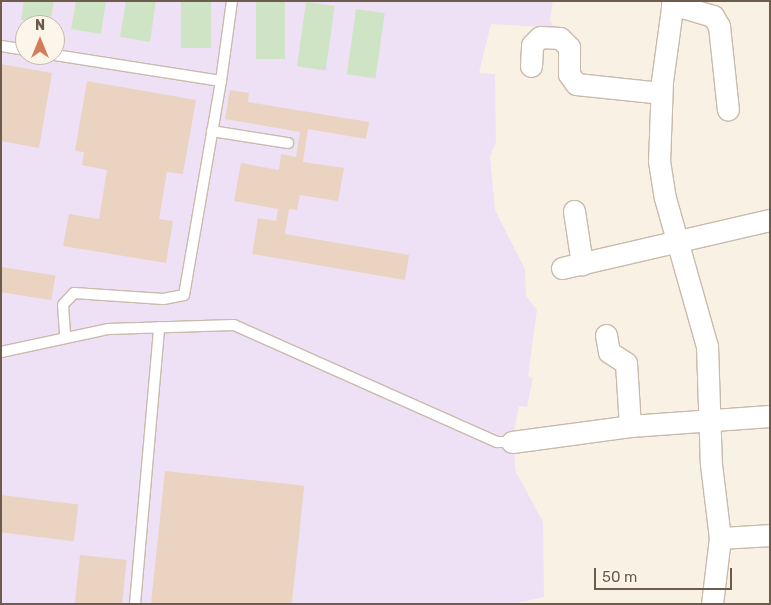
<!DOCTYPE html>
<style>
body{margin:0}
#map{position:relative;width:771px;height:605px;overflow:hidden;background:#f9f2e4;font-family:Rubik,sans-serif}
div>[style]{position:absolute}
.education>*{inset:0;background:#efe1f5}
.green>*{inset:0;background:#cfe4c5;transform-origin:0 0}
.building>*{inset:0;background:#ead3c0;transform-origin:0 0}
.roads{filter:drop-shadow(1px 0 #c8baac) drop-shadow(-1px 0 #c8baac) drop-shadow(0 1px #c8baac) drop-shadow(0 -1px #c8baac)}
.service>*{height:10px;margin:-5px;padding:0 5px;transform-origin:5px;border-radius:5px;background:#fff}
.minor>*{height:21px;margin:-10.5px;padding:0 10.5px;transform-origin:10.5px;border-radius:10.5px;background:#fff}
span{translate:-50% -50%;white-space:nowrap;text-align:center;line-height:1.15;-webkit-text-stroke:4.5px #fcf6ea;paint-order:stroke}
.frame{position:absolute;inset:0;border:2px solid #6d5b4d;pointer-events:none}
.north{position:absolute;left:15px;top:15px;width:50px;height:50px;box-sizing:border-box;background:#fcf6ea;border:1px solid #c3b8ab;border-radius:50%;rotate:0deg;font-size:14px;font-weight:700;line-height:20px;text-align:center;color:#6d5b4d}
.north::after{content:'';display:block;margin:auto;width:18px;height:22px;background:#d27c5a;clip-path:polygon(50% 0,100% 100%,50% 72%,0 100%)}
.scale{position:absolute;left:594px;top:568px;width:138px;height:22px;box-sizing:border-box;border:2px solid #6d5b4d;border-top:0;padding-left:6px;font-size:15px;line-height:18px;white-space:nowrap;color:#6d5b4d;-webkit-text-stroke:4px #fcf6ea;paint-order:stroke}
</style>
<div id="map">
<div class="education">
<i style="clip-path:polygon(evenodd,1px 1px,553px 1px,550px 20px,554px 28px,491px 24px,479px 73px,495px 74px,496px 142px,490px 156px,495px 210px,525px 269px,526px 296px,537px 310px,528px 376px,533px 378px,527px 407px,519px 406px,514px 431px,515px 470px,543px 522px,544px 597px,512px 604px,1px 604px,1px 1px,25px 25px,55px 25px,55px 55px,25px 55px,25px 25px)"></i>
</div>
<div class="green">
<i style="clip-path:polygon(24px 1px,54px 1px,50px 24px,21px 20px)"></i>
<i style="clip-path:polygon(76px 1px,106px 1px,101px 34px,71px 29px)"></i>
<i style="clip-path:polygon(126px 1px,156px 1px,150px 42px,120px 37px)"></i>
<i style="left:181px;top:1px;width:30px;height:47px"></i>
<i style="left:256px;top:1px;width:29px;height:58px"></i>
<i style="left:306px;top:2px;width:29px;height:65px;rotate:8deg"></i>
<i style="left:356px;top:9px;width:29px;height:66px;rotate:8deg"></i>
</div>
<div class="building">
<i style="clip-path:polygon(1px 64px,52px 73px,39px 148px,1px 141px)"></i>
<i style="clip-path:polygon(87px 81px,196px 100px,183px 174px,167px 172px,159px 219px,173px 221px,166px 263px,63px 246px,69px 214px,99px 219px,107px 170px,82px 165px,84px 152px,75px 151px)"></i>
<i style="clip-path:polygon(230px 90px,249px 93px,248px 102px,369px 122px,366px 139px,308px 129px,303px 162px,344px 168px,338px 201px,300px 195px,297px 210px,289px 209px,285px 234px,409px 255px,405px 280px,252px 254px,258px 218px,276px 221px,278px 209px,234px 201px,241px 163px,279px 170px,281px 154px,296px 157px,300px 132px,225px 119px)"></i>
<i style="left:2px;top:267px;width:54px;height:25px;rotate:9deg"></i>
<i style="left:165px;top:471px;width:140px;height:134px;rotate:6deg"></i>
<i style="left:1px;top:495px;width:78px;height:37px;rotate:7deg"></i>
<i style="left:80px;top:555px;width:47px;height:49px;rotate:6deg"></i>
</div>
<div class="roads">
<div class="service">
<i style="left:1px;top:46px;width:24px;rotate:9deg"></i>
<i style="left:55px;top:55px;width:168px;rotate:8.9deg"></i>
<i style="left:221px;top:81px;width:217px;rotate:99.8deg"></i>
<i style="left:184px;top:295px;width:21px;rotate:169deg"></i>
<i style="left:163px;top:299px;width:89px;rotate:-176.1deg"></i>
<i style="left:74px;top:293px;width:16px;rotate:133deg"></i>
<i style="left:63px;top:305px;width:31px;rotate:86deg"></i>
<i style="left:221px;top:81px;width:81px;rotate:-82.2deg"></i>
<i style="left:212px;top:131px;width:77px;rotate:9deg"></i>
<i style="left:1px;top:352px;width:109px;rotate:-12.1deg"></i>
<i style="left:108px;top:329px;width:126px;rotate:-1.8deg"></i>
<i style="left:234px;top:325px;width:288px;rotate:24deg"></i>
<i style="left:497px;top:442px;width:15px"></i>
<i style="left:135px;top:604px;width:278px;rotate:-85deg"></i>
</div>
<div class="minor">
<i style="left:673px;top:1px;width:81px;rotate:97.8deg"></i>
<i style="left:662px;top:81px;width:80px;rotate:92.1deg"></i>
<i style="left:659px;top:161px;width:37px;rotate:81deg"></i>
<i style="left:665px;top:198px;width:154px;rotate:74.2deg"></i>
<i style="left:707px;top:346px;width:118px;rotate:88.1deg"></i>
<i style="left:711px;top:464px;width:75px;rotate:83.1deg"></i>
<i style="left:720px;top:538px;width:66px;rotate:96.9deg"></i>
<i style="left:672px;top:4px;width:43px;rotate:16.3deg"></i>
<i style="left:713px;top:16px;width:12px;rotate:59deg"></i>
<i style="left:719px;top:26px;width:84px;rotate:83.9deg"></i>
<i style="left:531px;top:66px;width:21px;rotate:-87deg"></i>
<i style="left:532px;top:45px;width:11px;rotate:-45deg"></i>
<i style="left:540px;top:37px;width:20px;rotate:3deg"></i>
<i style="left:560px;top:38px;width:13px;rotate:45deg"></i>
<i style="left:569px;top:47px;width:27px;rotate:90deg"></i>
<i style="left:569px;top:74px;width:12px;rotate:55deg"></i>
<i style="left:576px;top:84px;width:85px;rotate:6deg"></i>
<i style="left:574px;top:211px;width:54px;rotate:81.4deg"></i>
<i style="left:562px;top:268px;width:213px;rotate:-13deg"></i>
<i style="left:606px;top:335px;width:17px;rotate:80deg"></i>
<i style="left:609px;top:352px;width:20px;rotate:33deg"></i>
<i style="left:626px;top:363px;width:63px;rotate:86.4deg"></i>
<i style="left:512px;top:442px;width:119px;rotate:-7.7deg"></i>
<i style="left:630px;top:426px;width:140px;rotate:-4.1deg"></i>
<i style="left:720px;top:538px;width:50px;rotate:-3.4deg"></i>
</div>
</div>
<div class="frame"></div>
<div class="north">N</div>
<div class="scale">50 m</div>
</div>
